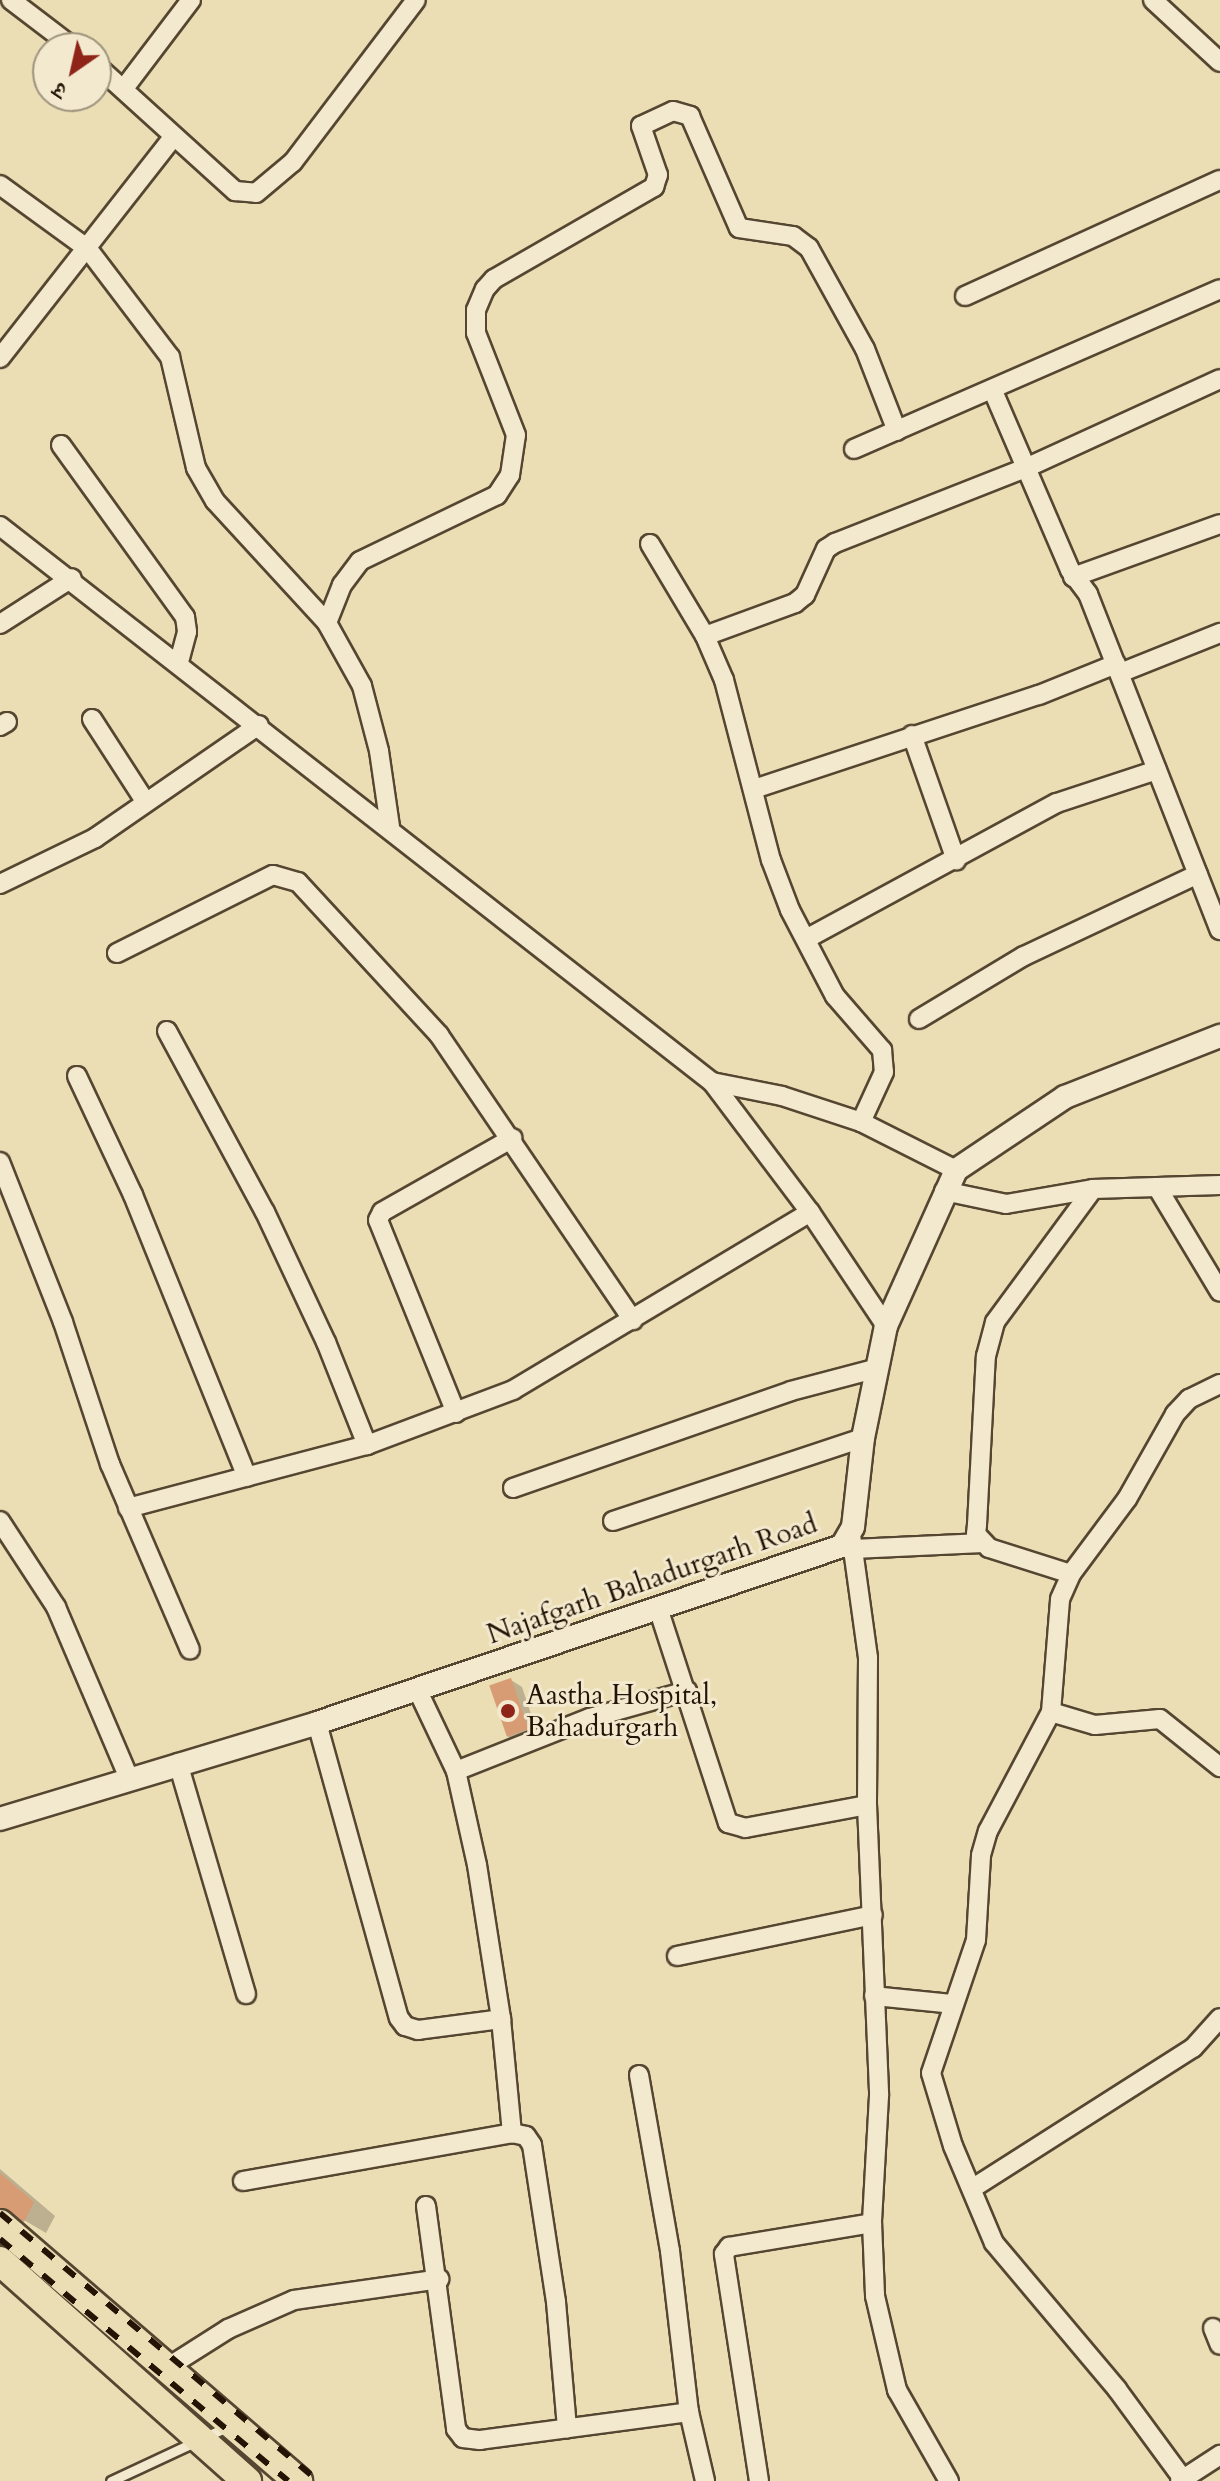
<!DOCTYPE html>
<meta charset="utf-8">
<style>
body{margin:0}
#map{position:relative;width:1220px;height:2481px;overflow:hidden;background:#ebddb4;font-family:Cardo,"Noto Serif Devanagari",serif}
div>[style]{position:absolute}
.shadow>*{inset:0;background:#0003}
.building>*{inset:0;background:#d89c75;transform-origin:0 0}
.roads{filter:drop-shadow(2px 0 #554631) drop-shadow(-2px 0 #554631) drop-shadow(0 2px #554631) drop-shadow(0 -2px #554631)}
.service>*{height:9px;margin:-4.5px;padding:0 4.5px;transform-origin:4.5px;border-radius:4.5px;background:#f2e9ce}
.minor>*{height:18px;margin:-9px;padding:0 9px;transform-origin:9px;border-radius:9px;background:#f2e9ce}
.tertiary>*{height:22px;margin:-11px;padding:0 11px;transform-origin:11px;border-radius:11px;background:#f2e9ce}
.primary>*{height:28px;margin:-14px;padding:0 14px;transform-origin:14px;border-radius:14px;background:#ebddb4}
.rail>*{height:6px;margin-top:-3px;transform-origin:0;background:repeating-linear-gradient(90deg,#231405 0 14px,transparent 0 28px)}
.dots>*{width:22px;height:22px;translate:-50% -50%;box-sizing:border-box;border:4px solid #f2e9ce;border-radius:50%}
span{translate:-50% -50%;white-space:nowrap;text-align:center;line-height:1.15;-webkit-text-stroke:6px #f2e9ce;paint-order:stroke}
.street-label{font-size:28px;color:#231405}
.poi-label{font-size:28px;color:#231405}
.left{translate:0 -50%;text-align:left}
.north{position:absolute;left:32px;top:32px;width:80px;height:80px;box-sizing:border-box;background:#f2e9ce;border:2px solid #9f947e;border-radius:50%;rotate:214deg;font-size:22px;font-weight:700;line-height:32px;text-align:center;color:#231405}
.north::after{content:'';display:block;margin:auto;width:28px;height:36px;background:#8f2418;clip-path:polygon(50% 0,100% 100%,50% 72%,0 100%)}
</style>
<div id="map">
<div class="shadow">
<i style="clip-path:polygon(511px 1680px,522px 1687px,538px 1735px,519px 1743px,508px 1737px)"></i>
<i style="clip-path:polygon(0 2169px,55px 2216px,46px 2233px,24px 2220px,11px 2224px,0 2217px)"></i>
</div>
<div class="building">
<i style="left:511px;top:1678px;width:54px;height:23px;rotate:71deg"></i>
<i style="clip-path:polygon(0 2173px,34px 2202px,24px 2222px,0 2207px)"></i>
</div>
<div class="roads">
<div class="service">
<i style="left:111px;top:2481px;width:128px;rotate:-25deg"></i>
</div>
<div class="minor">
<i style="left:11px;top:0;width:79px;rotate:37.3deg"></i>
<i style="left:1153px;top:0;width:91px;rotate:42.8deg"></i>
<i style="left:96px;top:65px;width:188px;rotate:42.2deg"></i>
<i style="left:235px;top:191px;width:21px;rotate:5deg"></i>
<i style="left:256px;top:193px;width:48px;rotate:-40deg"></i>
<i style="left:293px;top:162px;width:203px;rotate:-52.8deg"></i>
<i style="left:125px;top:87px;width:109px;rotate:-52.8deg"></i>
<i style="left:0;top:185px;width:109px;rotate:36deg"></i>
<i style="left:88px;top:249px;width:136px;rotate:52.8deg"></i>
<i style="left:170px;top:357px;width:114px;rotate:76.8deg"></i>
<i style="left:196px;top:468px;width:38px;rotate:60deg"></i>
<i style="left:215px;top:501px;width:166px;rotate:47.4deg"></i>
<i style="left:327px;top:623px;width:72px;rotate:60.9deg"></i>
<i style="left:362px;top:686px;width:67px;rotate:75.3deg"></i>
<i style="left:379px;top:751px;width:76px;rotate:81.7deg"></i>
<i style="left:965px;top:296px;width:280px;rotate:-24.5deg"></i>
<i style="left:0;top:358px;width:278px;rotate:-51.9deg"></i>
<i style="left:993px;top:391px;width:195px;rotate:66.7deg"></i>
<i style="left:1070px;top:570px;width:30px;rotate:53deg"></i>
<i style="left:1088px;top:594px;width:361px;rotate:68.6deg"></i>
<i style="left:61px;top:445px;width:212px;rotate:54.2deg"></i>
<i style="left:185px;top:617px;width:15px;rotate:82deg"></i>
<i style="left:187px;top:632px;width:31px;rotate:105deg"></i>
<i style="left:854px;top:449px;width:399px;rotate:-23.6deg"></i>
<i style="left:0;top:526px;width:903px;rotate:37.99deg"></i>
<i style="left:712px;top:1082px;width:163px;rotate:53deg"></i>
<i style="left:810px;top:1212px;width:137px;rotate:56.3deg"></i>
<i style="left:650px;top:544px;width:107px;rotate:59.1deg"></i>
<i style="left:705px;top:636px;width:48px;rotate:66.6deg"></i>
<i style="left:724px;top:680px;width:186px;rotate:75.4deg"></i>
<i style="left:771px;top:860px;width:53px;rotate:69.2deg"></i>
<i style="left:790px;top:910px;width:97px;rotate:62.4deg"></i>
<i style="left:835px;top:996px;width:72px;rotate:49deg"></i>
<i style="left:882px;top:1050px;width:22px;rotate:85deg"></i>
<i style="left:884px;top:1072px;width:55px;rotate:114.7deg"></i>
<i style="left:1073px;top:577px;width:156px;rotate:-19.8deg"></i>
<i style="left:327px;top:623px;width:41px;rotate:-68.5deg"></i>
<i style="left:342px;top:585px;width:30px;rotate:-53deg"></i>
<i style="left:360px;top:561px;width:152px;rotate:-25.7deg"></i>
<i style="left:497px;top:495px;width:24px;rotate:-57deg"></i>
<i style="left:510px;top:475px;width:40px;rotate:-81.5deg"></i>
<i style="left:516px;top:435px;width:110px;rotate:-111.4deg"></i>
<i style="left:476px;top:333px;width:23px;rotate:-90deg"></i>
<i style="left:476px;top:310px;width:23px;rotate:-67deg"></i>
<i style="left:485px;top:289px;width:13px;rotate:-48deg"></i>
<i style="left:494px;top:279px;width:185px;rotate:-29.9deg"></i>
<i style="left:654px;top:187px;width:13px;rotate:-72deg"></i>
<i style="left:658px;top:175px;width:52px;rotate:-109.1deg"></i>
<i style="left:641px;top:126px;width:35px;rotate:-25deg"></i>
<i style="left:673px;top:111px;width:18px;rotate:16deg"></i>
<i style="left:690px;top:116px;width:122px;rotate:66.4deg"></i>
<i style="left:739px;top:228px;width:55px;rotate:8.4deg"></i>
<i style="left:793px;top:236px;width:20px;rotate:37deg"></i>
<i style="left:809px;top:248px;width:115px;rotate:61deg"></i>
<i style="left:865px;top:349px;width:88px;rotate:68.7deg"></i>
<i style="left:0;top:624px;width:85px;rotate:-32.6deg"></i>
<i style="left:705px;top:636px;width:96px;rotate:-20.1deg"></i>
<i style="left:795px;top:603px;width:13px;rotate:-39deg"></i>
<i style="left:805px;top:595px;width:51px;rotate:-65.5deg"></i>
<i style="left:826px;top:549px;width:11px;rotate:-34deg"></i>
<i style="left:835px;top:543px;width:207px;rotate:-21.5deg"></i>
<i style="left:1028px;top:467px;width:211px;rotate:-24.6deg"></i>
<i style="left:1120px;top:673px;width:108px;rotate:-21.8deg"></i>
<i style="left:92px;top:719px;width:98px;rotate:57.1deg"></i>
<i style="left:0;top:726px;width:8px;rotate:-30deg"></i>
<i style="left:912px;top:735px;width:133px;rotate:70.6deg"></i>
<i style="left:754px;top:789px;width:300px;rotate:-18.3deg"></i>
<i style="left:1039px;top:695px;width:83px;rotate:-21.9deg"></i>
<i style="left:0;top:884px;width:106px;rotate:-25.8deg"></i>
<i style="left:95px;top:838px;width:199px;rotate:-34.6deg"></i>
<i style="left:806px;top:939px;width:285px;rotate:-28.5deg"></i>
<i style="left:1057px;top:803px;width:105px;rotate:-18.3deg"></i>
<i style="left:117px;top:953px;width:174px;rotate:-26.6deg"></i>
<i style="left:273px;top:875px;width:26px;rotate:16deg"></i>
<i style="left:298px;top:882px;width:208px;rotate:47.3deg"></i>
<i style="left:439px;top:1035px;width:345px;rotate:55.8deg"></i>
<i style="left:919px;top:1019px;width:122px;rotate:-31deg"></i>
<i style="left:1024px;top:956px;width:192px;rotate:-25.2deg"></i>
<i style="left:167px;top:1031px;width:206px;rotate:61.6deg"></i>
<i style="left:265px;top:1212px;width:144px;rotate:64.9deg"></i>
<i style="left:326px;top:1342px;width:111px;rotate:68.3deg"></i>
<i style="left:77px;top:1076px;width:132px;rotate:64.8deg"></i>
<i style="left:133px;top:1195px;width:304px;rotate:68deg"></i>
<i style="left:712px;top:1082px;width:71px;rotate:11.3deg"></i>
<i style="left:782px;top:1096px;width:83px;rotate:18.2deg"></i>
<i style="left:861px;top:1122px;width:106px;rotate:26.8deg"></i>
<i style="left:0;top:1162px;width:172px;rotate:68.5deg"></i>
<i style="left:63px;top:1322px;width:150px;rotate:71.7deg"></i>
<i style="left:110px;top:1464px;width:202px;rotate:66.7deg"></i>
<i style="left:1157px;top:1187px;width:122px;rotate:59deg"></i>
<i style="left:944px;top:1191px;width:63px;rotate:11.8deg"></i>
<i style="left:1006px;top:1204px;width:88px;rotate:-9.8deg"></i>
<i style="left:1093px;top:1189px;width:127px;rotate:-1.8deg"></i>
<i style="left:456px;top:1413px;width:208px;rotate:-112deg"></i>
<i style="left:378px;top:1220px;width:9px;rotate:-63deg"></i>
<i style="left:382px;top:1212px;width:150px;rotate:-29.5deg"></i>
<i style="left:513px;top:1488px;width:294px;rotate:-19.2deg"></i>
<i style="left:791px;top:1391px;width:86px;rotate:-14.8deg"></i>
<i style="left:128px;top:1508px;width:247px;rotate:-14.8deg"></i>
<i style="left:367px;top:1445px;width:156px;rotate:-20.6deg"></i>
<i style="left:513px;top:1390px;width:346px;rotate:-30.9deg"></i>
<i style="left:0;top:1521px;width:103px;rotate:56.9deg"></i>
<i style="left:56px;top:1607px;width:186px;rotate:66.9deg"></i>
<i style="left:613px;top:1521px;width:263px;rotate:-18.4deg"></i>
<i style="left:851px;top:1535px;width:124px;rotate:82.1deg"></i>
<i style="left:868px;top:1658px;width:147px;rotate:90.4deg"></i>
<i style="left:867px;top:1805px;width:291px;rotate:87.6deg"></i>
<i style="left:879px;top:2096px;width:127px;rotate:93.2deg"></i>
<i style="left:872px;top:2223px;width:73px;rotate:87.6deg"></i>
<i style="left:875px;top:2296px;width:97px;rotate:76.8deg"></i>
<i style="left:897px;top:2390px;width:105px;rotate:60.3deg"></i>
<i style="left:853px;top:1549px;width:130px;rotate:-2.6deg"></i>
<i style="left:1071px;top:1574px;width:86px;rotate:-162.4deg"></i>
<i style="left:989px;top:1548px;width:19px;rotate:-133deg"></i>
<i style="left:976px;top:1534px;width:9px;rotate:-84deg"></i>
<i style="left:977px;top:1525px;width:169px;rotate:-87deg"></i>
<i style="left:986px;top:1356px;width:35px;rotate:-75deg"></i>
<i style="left:995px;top:1322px;width:165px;rotate:-53.6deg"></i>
<i style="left:659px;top:1611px;width:223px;rotate:72deg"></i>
<i style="left:728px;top:1823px;width:18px;rotate:16deg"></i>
<i style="left:745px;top:1828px;width:124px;rotate:-10.7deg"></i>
<i style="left:417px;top:1689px;width:91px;rotate:64.6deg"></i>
<i style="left:456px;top:1771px;width:96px;rotate:77.4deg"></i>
<i style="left:477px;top:1865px;width:156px;rotate:81.1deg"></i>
<i style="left:501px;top:2019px;width:115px;rotate:84.5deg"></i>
<i style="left:512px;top:2133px;width:14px;rotate:12deg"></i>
<i style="left:526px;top:2136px;width:11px;rotate:56deg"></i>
<i style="left:532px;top:2145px;width:159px;rotate:81.3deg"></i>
<i style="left:556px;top:2302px;width:127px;rotate:85deg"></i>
<i style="left:1051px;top:1712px;width:46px;rotate:16.5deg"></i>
<i style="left:1095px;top:1725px;width:65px;rotate:-5.3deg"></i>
<i style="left:1160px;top:1719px;width:77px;rotate:38.7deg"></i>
<i style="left:317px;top:1723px;width:306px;rotate:74.5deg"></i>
<i style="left:399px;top:2018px;width:10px;rotate:53deg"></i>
<i style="left:405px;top:2026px;width:14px;rotate:17deg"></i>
<i style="left:418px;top:2030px;width:84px;rotate:-7.5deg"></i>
<i style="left:178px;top:1763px;width:241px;rotate:73.6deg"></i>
<i style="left:456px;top:1771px;width:144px;rotate:-21.6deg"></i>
<i style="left:590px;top:1718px;width:101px;rotate:-15.6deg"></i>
<i style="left:677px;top:1956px;width:200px;rotate:-11.8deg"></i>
<i style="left:874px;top:1996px;width:79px;rotate:5.8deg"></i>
<i style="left:639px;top:2075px;width:179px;rotate:80deg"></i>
<i style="left:670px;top:2251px;width:162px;rotate:83.3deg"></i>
<i style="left:689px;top:2412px;width:71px;rotate:76.9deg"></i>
<i style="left:243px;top:2181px;width:273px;rotate:-10.1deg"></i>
<i style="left:973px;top:2188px;width:261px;rotate:-32.5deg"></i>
<i style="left:1193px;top:2048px;width:40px;rotate:-48deg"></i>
<i style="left:426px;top:2206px;width:225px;rotate:82.3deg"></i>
<i style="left:456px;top:2429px;width:11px;rotate:52deg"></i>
<i style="left:463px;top:2438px;width:17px;rotate:7deg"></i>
<i style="left:480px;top:2440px;width:211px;rotate:-7.6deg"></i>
<i style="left:1213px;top:2328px;width:18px;rotate:68deg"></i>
<i style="left:165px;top:2369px;width:75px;rotate:-32.4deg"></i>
<i style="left:228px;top:2329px;width:72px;rotate:-23.7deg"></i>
<i style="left:294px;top:2300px;width:147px;rotate:-8.2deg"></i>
<i style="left:1183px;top:2479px;width:112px;rotate:-126.3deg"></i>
<i style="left:1117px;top:2389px;width:191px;rotate:-130.1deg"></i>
<i style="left:994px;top:2243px;width:105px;rotate:-112.9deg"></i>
<i style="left:953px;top:2146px;width:76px;rotate:-106.8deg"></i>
<i style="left:931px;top:2073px;width:140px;rotate:-71.3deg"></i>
<i style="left:976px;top:1940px;width:85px;rotate:-86.6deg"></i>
<i style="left:981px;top:1855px;width:25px;rotate:-74deg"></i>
<i style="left:988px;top:1831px;width:135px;rotate:-62.1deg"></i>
<i style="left:1051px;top:1712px;width:113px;rotate:-85.4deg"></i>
<i style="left:1060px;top:1599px;width:27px;rotate:-66deg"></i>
<i style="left:1071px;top:1574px;width:94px;rotate:-53.3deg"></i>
<i style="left:1127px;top:1499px;width:98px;rotate:-60.5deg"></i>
<i style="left:1175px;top:1414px;width:21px;rotate:-47deg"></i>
<i style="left:1189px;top:1399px;width:34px;rotate:-26deg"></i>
<i style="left:759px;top:2481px;width:230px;rotate:-98.8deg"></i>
<i style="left:724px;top:2254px;width:9px;rotate:-54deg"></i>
<i style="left:729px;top:2247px;width:145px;rotate:-9.5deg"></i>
<i style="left:1180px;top:2481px;width:48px;rotate:-33deg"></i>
</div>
<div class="tertiary">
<i style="left:0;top:1819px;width:331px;rotate:-16.8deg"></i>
<i style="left:317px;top:1723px;width:554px;rotate:-18.63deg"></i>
<i style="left:842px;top:1546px;width:22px;rotate:-60deg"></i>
<i style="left:853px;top:1527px;width:90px;rotate:-83.6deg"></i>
<i style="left:863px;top:1438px;width:114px;rotate:-78.4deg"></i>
<i style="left:886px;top:1326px;width:171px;rotate:-65.8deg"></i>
<i style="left:956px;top:1170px;width:131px;rotate:-33.8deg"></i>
<i style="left:1065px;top:1097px;width:167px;rotate:-21.5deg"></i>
</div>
<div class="primary">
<i style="left:0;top:2224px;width:394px;rotate:40.8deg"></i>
<i style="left:0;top:2261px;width:331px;rotate:41.7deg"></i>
</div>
</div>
<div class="rail">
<i style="left:0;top:2213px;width:416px;rotate:40.1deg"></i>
<i style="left:0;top:2239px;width:376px;rotate:40deg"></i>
</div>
<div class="dots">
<i style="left:508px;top:1711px;background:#8f2418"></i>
</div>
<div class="street-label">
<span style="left:652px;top:1579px;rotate:-19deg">Najafgarh Bahadurgarh Road</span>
</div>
<div class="poi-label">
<span class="left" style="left:526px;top:1711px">Aastha Hospital,<br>Bahadurgarh</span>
</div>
<div class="north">उ</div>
</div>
